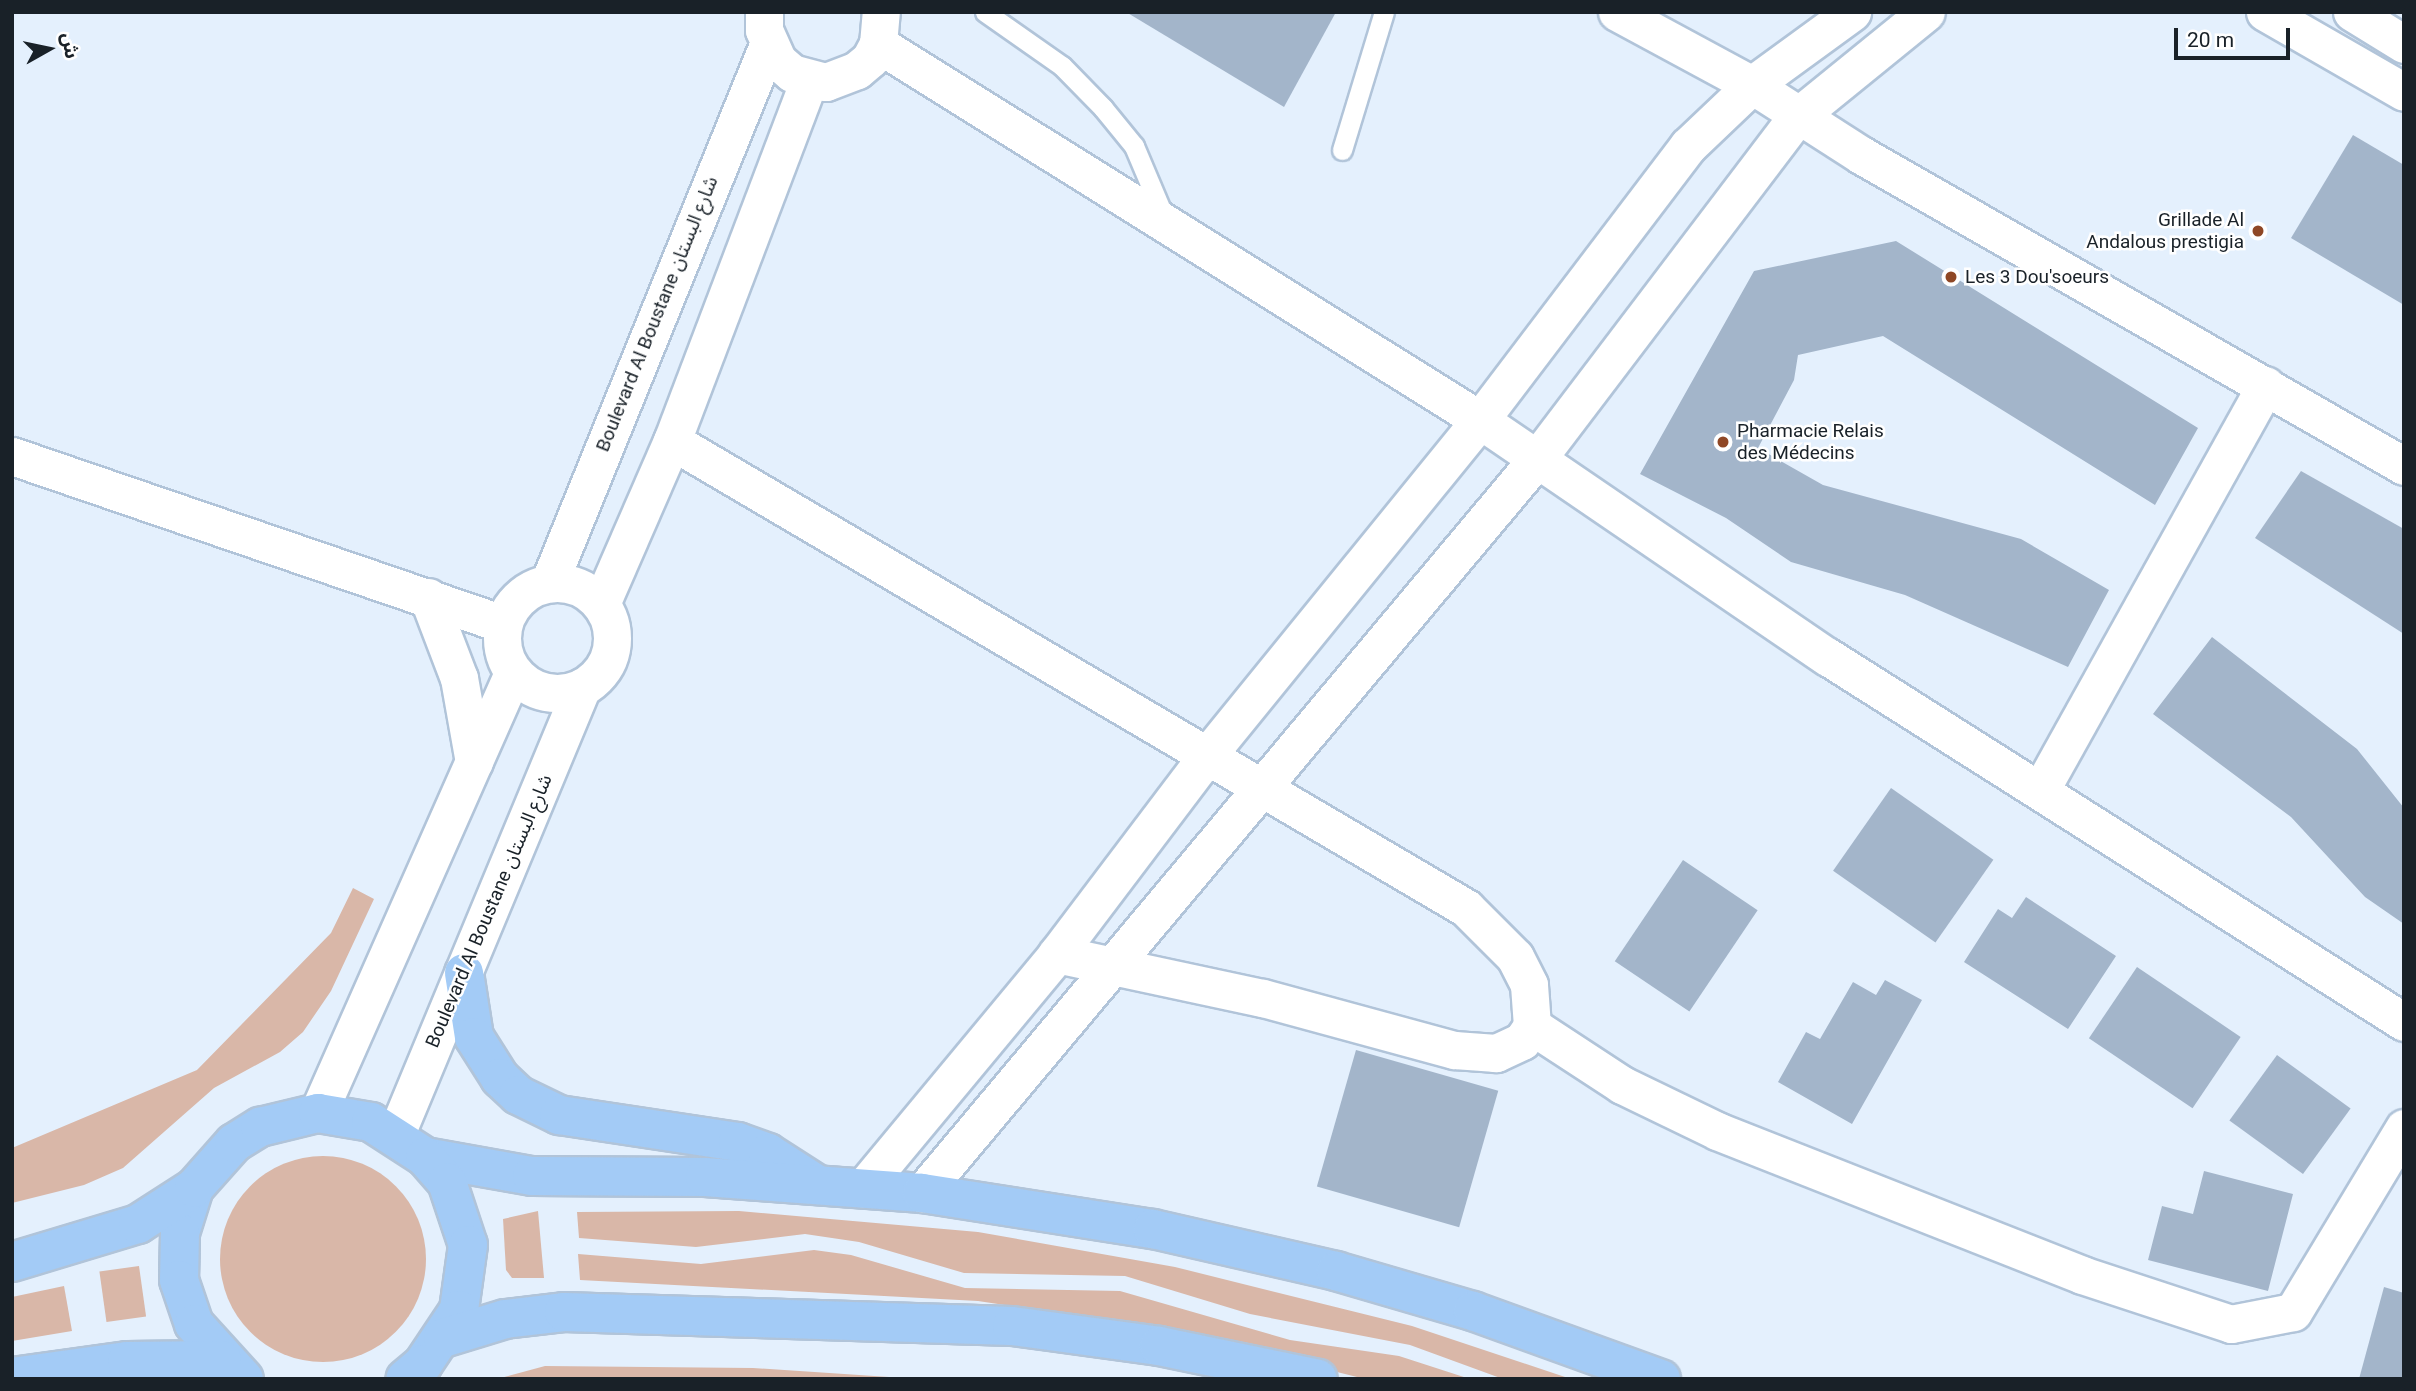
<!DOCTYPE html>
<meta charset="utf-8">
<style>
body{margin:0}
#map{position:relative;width:2416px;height:1391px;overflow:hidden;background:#e4f0fd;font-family:Roboto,"Noto Sans Arabic",sans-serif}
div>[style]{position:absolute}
.green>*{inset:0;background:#d9b7a8;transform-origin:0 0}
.round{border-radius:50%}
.building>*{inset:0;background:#a3b5ca;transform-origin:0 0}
.roads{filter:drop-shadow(2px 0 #b1c4d9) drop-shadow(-2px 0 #b1c4d9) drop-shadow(0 2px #b1c4d9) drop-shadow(0 -2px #b1c4d9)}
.lane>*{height:19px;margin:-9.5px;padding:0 9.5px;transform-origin:9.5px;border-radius:9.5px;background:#fff}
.street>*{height:37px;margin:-18.5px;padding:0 18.5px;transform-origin:18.5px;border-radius:18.5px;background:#fff}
.street>.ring{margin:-18.5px;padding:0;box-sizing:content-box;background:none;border:37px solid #fff;border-radius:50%}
.primary>*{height:38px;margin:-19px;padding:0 19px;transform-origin:19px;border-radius:19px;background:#a3cbf6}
.dots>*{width:19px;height:19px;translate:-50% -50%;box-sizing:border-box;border:4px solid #fff;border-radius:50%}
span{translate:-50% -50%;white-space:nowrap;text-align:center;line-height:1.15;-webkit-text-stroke:5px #fff;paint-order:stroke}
.poi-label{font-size:19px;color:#192128}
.right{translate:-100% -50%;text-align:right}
.left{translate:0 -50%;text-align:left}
.street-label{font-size:19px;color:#192128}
.frame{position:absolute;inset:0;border:14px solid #192128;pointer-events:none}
.north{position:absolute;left:14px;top:14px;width:70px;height:70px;-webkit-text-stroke:5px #fff;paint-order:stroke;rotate:81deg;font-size:19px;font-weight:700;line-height:28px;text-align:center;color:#192128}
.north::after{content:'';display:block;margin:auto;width:24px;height:32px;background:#192128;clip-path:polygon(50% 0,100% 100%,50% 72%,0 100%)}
.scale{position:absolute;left:2174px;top:28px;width:116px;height:32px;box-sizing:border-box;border:4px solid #192128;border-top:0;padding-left:9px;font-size:21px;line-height:24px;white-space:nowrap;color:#192128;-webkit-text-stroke:5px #fff;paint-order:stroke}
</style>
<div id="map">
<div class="green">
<i style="clip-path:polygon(353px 888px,374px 899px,331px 991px,303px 1032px,280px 1052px,214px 1088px,123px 1168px,84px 1185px,12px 1203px,12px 1148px,197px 1070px,331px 933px)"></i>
<i class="round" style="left:220px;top:1156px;width:206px;height:206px"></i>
<i style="clip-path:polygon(538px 1211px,544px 1278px,512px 1278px,506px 1270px,503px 1219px)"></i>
<i style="clip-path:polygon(739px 1211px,978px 1232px,1175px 1267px,1412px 1326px,1571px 1379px,1503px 1379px,1410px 1345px,1250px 1314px,1125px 1276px,964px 1273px,859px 1242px,805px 1234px,696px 1247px,579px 1238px,577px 1212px)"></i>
<i style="clip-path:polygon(814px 1250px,851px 1255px,965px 1288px,1120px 1291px,1290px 1340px,1399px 1356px,1470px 1379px,1365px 1379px,1164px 1329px,978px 1301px,580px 1280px,578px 1254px,701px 1264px)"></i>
<i style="left:139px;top:1266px;width:51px;height:40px;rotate:82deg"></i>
<i style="clip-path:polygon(64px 1286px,72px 1331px,12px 1341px,12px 1297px)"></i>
<i style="clip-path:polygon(545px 1366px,753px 1368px,919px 1379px,497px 1379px)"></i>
</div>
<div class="building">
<i style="clip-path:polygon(1126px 12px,1336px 12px,1284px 107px)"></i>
<i style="clip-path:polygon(2353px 135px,2404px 165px,2404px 305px,2291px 238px)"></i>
<i style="clip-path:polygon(1896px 241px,2198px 428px,2155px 505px,1883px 336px,1798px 355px,1794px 380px,1758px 448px,1823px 485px,2021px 539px,2109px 590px,2068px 667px,1905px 595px,1791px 562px,1726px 518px,1640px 474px,1754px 271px)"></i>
<i style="clip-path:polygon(2301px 471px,2404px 529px,2404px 634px,2255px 538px)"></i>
<i style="clip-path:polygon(2212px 637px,2357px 749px,2404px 808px,2404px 924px,2365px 897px,2291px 817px,2153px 714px)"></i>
<i style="left:1891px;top:788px;width:125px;height:101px;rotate:35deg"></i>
<i style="left:1683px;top:860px;width:90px;height:122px;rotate:34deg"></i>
<i style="clip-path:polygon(2026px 897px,2116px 956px,2068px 1029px,1964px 962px,1998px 909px,2012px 918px)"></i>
<i style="left:2137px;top:967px;width:125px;height:86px;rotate:34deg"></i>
<i style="clip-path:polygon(1885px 980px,1922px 1000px,1852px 1124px,1778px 1082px,1806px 1032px,1820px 1039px,1853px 982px,1876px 995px)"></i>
<i style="left:1356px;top:1050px;width:148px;height:142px;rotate:16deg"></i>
<i style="left:2277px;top:1055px;width:91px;height:81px;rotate:36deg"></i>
<i style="clip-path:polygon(2204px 1171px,2293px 1194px,2268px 1291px,2148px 1260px,2162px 1206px,2193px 1214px)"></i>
<i style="clip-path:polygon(2384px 1287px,2404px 1293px,2404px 1379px,2359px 1379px)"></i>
</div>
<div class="roads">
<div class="lane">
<i style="left:985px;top:12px;width:94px;rotate:35deg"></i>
<i style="left:1062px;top:66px;width:59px;rotate:45.7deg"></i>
<i style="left:1103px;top:108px;width:49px;rotate:50.8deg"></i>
<i style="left:1134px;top:146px;width:77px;rotate:67.1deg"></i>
<i style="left:1342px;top:150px;width:144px;rotate:-73.1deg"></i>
</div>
<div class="street">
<i style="left:764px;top:12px;width:18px;rotate:90deg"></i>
<i style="left:764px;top:30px;width:34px;rotate:66deg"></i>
<i style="left:778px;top:61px;width:18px;rotate:41deg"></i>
<i style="left:792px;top:73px;width:35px;rotate:15deg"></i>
<i style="left:826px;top:82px;width:33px;rotate:-21deg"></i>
<i style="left:857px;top:70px;width:17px;rotate:-40deg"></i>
<i style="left:870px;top:59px;width:17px;rotate:-62deg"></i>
<i style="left:878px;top:44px;width:32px;rotate:-85deg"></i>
<i style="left:1617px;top:12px;width:153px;rotate:28.4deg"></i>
<i style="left:1752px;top:85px;width:130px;rotate:32.7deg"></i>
<i style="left:1861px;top:155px;width:626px;rotate:29.8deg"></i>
<i style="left:2265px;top:12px;width:160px;rotate:29.9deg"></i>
<i style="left:2352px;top:12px;width:61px;rotate:31.6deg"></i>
<i style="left:878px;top:44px;width:710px;rotate:31.99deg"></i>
<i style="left:1480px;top:420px;width:421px;rotate:34.3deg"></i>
<i style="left:1828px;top:657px;width:682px;rotate:32.36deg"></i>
<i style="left:672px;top:441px;width:921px;rotate:30.46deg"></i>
<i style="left:1466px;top:908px;width:69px;rotate:45deg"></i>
<i style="left:1515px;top:957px;width:31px;rotate:63deg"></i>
<i style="left:1529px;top:985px;width:41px;rotate:85.8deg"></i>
<i style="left:1532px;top:1026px;width:18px;rotate:124deg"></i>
<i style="left:1522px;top:1041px;width:29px;rotate:155deg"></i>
<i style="left:1496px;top:1053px;width:42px;rotate:-175.9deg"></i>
<i style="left:1454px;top:1050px;width:199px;rotate:-164.8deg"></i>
<i style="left:1262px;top:998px;width:210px;rotate:-167.9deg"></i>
<i style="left:12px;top:456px;width:519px;rotate:18.89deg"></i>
<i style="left:549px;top:583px;width:581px;rotate:-67.85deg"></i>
<i class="ring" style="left:502px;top:583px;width:73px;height:73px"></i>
<i style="left:428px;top:597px;width:87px;rotate:69.1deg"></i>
<i style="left:459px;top:678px;width:85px;rotate:79.9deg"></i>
<i style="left:601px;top:604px;width:178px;rotate:-66.5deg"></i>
<i style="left:672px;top:441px;width:386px;rotate:-69.2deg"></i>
<i style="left:2041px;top:789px;width:462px;rotate:-60.9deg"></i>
<i style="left:1532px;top:1026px;width:108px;rotate:33.2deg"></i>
<i style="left:1622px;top:1085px;width:106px;rotate:25.8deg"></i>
<i style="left:1717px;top:1131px;width:392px;rotate:21.5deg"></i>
<i style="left:2082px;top:1275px;width:157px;rotate:18.2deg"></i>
<i style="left:2231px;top:1324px;width:63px;rotate:-11deg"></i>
<i style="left:2293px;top:1312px;width:215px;rotate:-58.9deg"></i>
<i style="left:318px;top:1113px;width:481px;rotate:-66.1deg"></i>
<i style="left:396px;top:1134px;width:484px;rotate:-67.4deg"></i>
<i style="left:863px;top:1188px;width:304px;rotate:-50.3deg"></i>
<i style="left:1057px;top:954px;width:247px;rotate:-52.9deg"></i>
<i style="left:1206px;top:757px;width:434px;rotate:-50.9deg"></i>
<i style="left:1480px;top:420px;width:344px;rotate:-52.8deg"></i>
<i style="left:1688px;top:146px;width:88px;rotate:-43.6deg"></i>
<i style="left:1752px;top:85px;width:124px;rotate:-36.1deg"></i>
<i style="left:922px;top:1193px;width:958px;rotate:-50.04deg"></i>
<i style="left:1537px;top:459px;width:430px;rotate:-52.8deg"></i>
<i style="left:1797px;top:117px;width:166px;rotate:-39.1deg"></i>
</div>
<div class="primary">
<i style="left:464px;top:973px;width:65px;rotate:81.1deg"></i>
<i style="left:474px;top:1037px;width:49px;rotate:57.6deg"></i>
<i style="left:500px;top:1078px;width:25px;rotate:43deg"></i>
<i style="left:518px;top:1095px;width:46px;rotate:26deg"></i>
<i style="left:559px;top:1115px;width:181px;rotate:8.6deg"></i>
<i style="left:738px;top:1142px;width:32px;rotate:20deg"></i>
<i style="left:768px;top:1153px;width:56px;rotate:32.6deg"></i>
<i style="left:425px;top:1157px;width:109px;rotate:10.1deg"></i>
<i style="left:532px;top:1176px;width:173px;rotate:0.3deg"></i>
<i style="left:705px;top:1177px;width:218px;rotate:4.2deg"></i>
<i style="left:922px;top:1193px;width:234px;rotate:8.9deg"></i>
<i style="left:1153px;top:1229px;width:188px;rotate:12.9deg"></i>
<i style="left:1336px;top:1271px;width:143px;rotate:16.3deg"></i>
<i style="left:1473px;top:1311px;width:200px;rotate:19.9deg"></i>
<i style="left:194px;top:1188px;width:47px;rotate:107.3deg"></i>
<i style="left:180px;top:1233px;width:47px;rotate:91.2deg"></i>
<i style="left:179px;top:1280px;width:46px;rotate:71.2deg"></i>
<i style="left:194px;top:1324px;width:74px;rotate:47.7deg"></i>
<i style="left:12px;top:1262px;width:132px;rotate:-16.8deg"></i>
<i style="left:138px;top:1224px;width:67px;rotate:-32.7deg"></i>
<i style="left:194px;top:1188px;width:60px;rotate:-48.4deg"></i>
<i style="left:234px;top:1143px;width:31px;rotate:-32deg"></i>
<i style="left:260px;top:1127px;width:60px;rotate:-13.6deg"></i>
<i style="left:318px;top:1113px;width:54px;rotate:9.6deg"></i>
<i style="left:371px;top:1122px;width:64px;rotate:32.9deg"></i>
<i style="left:425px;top:1157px;width:33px;rotate:49deg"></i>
<i style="left:447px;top:1182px;width:66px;rotate:71.6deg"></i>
<i style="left:468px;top:1245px;width:66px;rotate:97.9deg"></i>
<i style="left:459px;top:1310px;width:65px;rotate:123.7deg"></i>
<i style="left:423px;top:1364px;width:23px;rotate:140deg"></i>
<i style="left:443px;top:1338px;width:65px;rotate:-17deg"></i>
<i style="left:505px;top:1319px;width:59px;rotate:-6.8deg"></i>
<i style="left:564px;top:1312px;width:448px;rotate:1.8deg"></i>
<i style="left:1012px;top:1326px;width:148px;rotate:7.7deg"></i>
<i style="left:1159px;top:1346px;width:162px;rotate:11.7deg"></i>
<i style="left:12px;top:1377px;width:116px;rotate:-7.9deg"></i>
<i style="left:127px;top:1361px;width:95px;rotate:-0.6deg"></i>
</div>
</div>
<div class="dots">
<i style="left:2258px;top:231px;background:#8f4725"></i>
<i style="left:1951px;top:277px;background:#8f4725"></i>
<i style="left:1723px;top:442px;background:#8f4725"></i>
</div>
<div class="poi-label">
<span class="right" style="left:2244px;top:231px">Grillade Al<br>Andalous prestigia</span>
<span class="left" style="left:1965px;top:277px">Les 3 Dou'soeurs</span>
<span class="left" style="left:1737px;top:442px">Pharmacie Relais<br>des Médecins</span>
</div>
<div class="street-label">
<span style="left:657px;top:314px;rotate:-68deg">Boulevard Al Boustane شارع البستان</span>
<span style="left:489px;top:911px;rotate:-67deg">Boulevard Al Boustane شارع البستان</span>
</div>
<div class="frame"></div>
<div class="north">ش</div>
<div class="scale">20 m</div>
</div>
